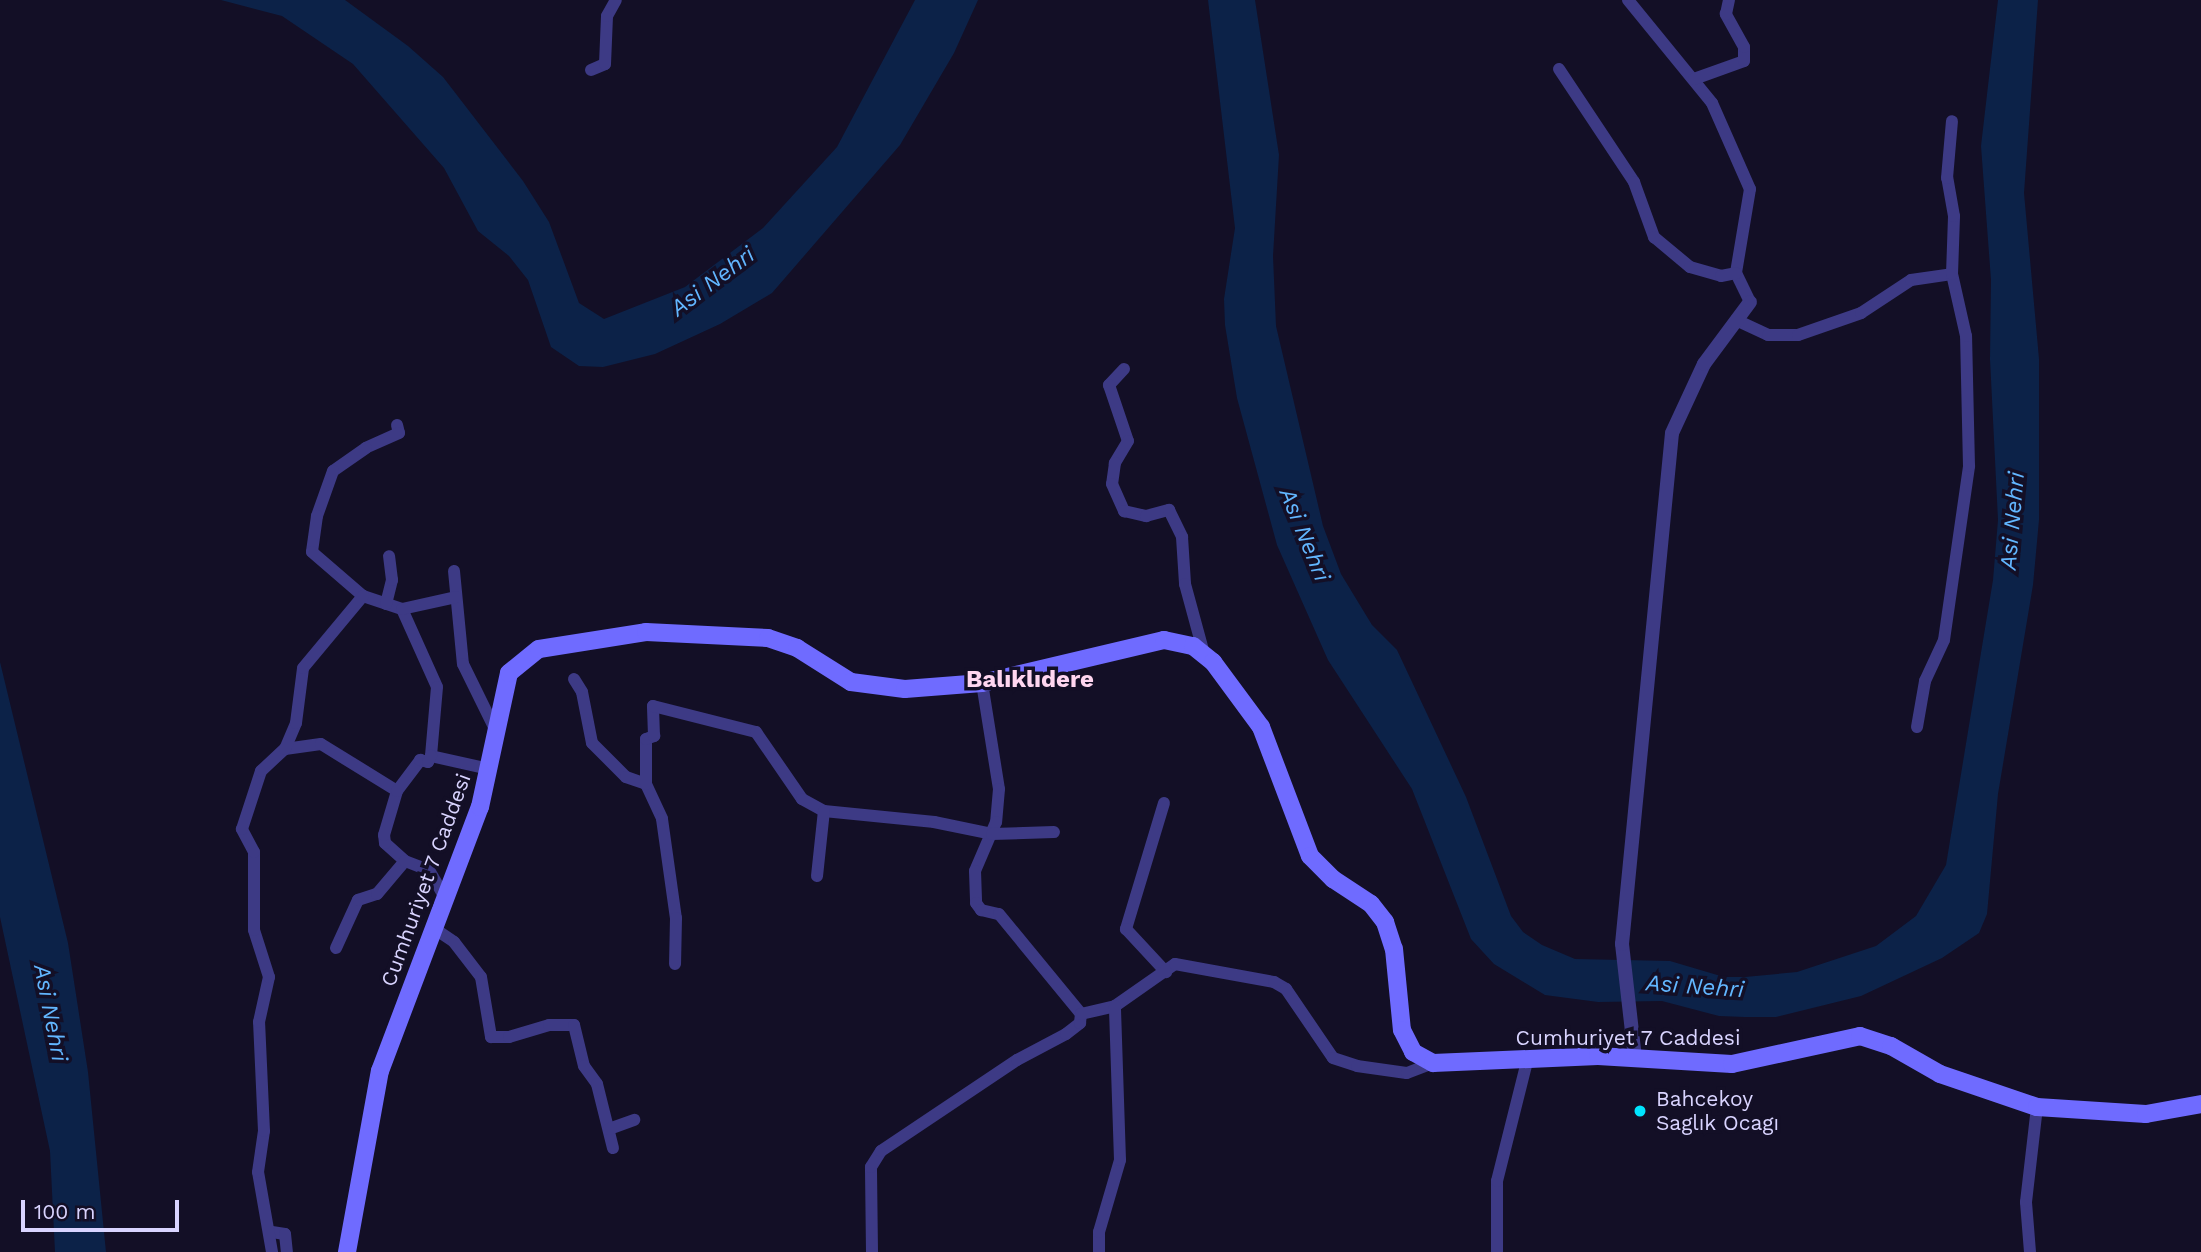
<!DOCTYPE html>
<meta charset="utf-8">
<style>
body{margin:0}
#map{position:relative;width:2201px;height:1252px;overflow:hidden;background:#130f26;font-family:"Work Sans",sans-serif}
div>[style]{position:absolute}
.water>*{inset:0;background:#0c2248}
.minor>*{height:12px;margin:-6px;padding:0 6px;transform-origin:6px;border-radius:6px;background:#3d3a85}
.tertiary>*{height:14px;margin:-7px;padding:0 7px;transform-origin:7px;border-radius:7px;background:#3d3a85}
.secondary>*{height:18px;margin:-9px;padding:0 9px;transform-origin:9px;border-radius:9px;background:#6f6bff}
.dots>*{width:19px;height:19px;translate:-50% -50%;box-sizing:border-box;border:4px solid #130f26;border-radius:50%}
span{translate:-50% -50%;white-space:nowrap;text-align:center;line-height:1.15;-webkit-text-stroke:7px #130f26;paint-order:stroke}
.street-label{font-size:21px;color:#d9d4ff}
.poi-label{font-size:21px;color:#d9d4ff}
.left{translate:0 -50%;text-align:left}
.water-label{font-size:23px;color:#62b6ff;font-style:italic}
.quarter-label{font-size:24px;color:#ffd6f0;font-weight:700}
.scale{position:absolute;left:21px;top:1200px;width:158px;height:32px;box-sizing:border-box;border:4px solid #d9d4ff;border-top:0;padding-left:9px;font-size:21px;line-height:24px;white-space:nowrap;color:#d9d4ff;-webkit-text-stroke:5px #130f26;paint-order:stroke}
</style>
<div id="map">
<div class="water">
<i style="clip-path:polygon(221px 0,345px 0,408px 46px,443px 77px,523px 181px,549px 222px,579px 303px,604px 319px,685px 287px,763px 228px,837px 147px,915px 0,978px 0,954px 53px,900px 145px,772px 293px,720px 324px,655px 354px,603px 367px,579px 366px,551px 347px,528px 280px,509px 256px,478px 231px,444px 168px,353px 64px,282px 16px)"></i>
<i style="clip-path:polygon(1208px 0,1255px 0,1279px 155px,1273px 256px,1276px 326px,1323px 526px,1341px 574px,1372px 625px,1397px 650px,1466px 797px,1511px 916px,1523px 932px,1542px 945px,1575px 959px,1670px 961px,1724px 977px,1745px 977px,1797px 972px,1876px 946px,1916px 916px,1946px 865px,1993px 580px,1998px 520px,1990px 359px,1991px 280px,1981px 146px,1998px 0,2038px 0,2024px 193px,2039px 359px,2039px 520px,2033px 585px,1998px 794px,1987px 914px,1979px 933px,1942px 958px,1861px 996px,1776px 1017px,1745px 1017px,1719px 1016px,1662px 1001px,1598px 1002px,1545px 995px,1494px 964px,1471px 939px,1412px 789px,1328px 660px,1277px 545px,1237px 398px,1225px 325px,1224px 299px,1235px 228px)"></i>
<i style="clip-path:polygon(0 662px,68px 943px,88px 1072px,106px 1252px,55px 1252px,50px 1151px,0 917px)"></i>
</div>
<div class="minor">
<i style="left:1628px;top:0;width:133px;rotate:50.8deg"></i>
<i style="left:1712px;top:103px;width:94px;rotate:66.2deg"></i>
<i style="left:1750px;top:189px;width:85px;rotate:99.5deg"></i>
<i style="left:1736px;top:273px;width:32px;rotate:64deg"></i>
<i style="left:1559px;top:69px;width:136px;rotate:56.4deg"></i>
<i style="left:1634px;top:182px;width:59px;rotate:70deg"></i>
<i style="left:1654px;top:237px;width:47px;rotate:39.8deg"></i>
<i style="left:1690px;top:267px;width:32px;rotate:16deg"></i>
<i style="left:1721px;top:276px;width:15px;rotate:-11deg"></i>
<i style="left:591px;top:70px;width:15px;rotate:-23deg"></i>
<i style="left:605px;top:64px;width:48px;rotate:-87.6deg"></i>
<i style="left:607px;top:16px;width:18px;rotate:-61deg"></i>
<i style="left:1694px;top:79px;width:53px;rotate:-19.8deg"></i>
<i style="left:1744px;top:61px;width:14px;rotate:-90deg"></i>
<i style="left:1744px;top:47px;width:38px;rotate:-119deg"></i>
<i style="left:1726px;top:14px;width:14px;rotate:-78deg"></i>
<i style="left:1736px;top:320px;width:35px;rotate:25deg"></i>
<i style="left:1768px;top:335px;width:30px"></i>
<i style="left:1798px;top:335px;width:67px;rotate:-19.2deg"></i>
<i style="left:1861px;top:313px;width:60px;rotate:-33.4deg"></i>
<i style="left:1911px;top:280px;width:41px;rotate:-8.3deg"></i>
<i style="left:1124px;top:369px;width:22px;rotate:133deg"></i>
<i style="left:1109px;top:385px;width:59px;rotate:71.3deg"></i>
<i style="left:1128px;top:441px;width:26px;rotate:121deg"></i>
<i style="left:1115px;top:463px;width:21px;rotate:98deg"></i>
<i style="left:1112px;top:484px;width:30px;rotate:66deg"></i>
<i style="left:1124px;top:511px;width:23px;rotate:13deg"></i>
<i style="left:1146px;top:516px;width:24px;rotate:-15deg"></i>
<i style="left:1169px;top:510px;width:30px;rotate:64deg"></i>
<i style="left:1182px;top:537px;width:47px;rotate:86.3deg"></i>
<i style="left:1185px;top:584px;width:73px;rotate:74.8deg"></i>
<i style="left:397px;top:425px;width:8px;rotate:76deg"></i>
<i style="left:399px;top:433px;width:36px;rotate:156deg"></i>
<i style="left:366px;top:448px;width:40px;rotate:145.1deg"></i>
<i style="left:333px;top:471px;width:48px;rotate:109.6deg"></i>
<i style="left:317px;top:516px;width:36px;rotate:98deg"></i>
<i style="left:312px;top:552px;width:67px;rotate:40.8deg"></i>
<i style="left:363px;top:596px;width:41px;rotate:18.4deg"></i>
<i style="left:402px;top:609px;width:85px;rotate:65.8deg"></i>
<i style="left:437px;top:687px;width:69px;rotate:95deg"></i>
<i style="left:431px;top:756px;width:59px;rotate:12.6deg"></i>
<i style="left:454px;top:571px;width:93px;rotate:84.5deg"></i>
<i style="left:463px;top:664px;width:72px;rotate:63.8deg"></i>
<i style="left:386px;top:604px;width:25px;rotate:-76deg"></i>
<i style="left:392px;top:580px;width:24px;rotate:-97deg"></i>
<i style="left:402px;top:609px;width:55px;rotate:-12.5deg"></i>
<i style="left:574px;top:679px;width:15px;rotate:58deg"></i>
<i style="left:582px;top:692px;width:52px;rotate:78.9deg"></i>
<i style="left:592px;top:743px;width:48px;rotate:45deg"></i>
<i style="left:626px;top:777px;width:21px;rotate:19deg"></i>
<i style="left:646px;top:784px;width:38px;rotate:65deg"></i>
<i style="left:662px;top:819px;width:100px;rotate:82deg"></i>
<i style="left:676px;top:918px;width:46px;rotate:91.2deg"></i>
<i style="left:982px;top:683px;width:107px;rotate:80.9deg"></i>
<i style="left:999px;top:789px;width:33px;rotate:95deg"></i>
<i style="left:996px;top:822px;width:53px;rotate:113.2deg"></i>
<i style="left:975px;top:871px;width:32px;rotate:88deg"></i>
<i style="left:976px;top:903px;width:9px;rotate:54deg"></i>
<i style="left:981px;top:910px;width:18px;rotate:13deg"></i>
<i style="left:999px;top:914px;width:129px;rotate:50.6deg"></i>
<i style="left:1917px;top:727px;width:47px;rotate:-80.1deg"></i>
<i style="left:1925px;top:681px;width:45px;rotate:-65.1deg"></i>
<i style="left:1944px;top:640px;width:176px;rotate:-81.8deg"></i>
<i style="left:1969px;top:466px;width:130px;rotate:-91.3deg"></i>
<i style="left:1966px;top:336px;width:64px;rotate:-102.7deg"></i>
<i style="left:1952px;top:274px;width:58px;rotate:-88deg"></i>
<i style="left:1954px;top:216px;width:39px;rotate:-100deg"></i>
<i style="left:1947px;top:178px;width:57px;rotate:-85deg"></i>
<i style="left:285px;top:749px;width:36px;rotate:-8deg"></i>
<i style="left:321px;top:744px;width:89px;rotate:31.7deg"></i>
<i style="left:646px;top:784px;width:45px;rotate:-90deg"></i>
<i style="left:646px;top:739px;width:9px;rotate:-21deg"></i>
<i style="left:654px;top:736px;width:30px;rotate:-92deg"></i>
<i style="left:653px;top:706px;width:106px;rotate:14.2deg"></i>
<i style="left:756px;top:732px;width:81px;rotate:55.5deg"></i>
<i style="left:802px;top:799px;width:25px;rotate:29deg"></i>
<i style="left:824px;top:811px;width:111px;rotate:5.7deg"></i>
<i style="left:934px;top:822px;width:59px;rotate:11.7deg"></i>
<i style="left:992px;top:834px;width:62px;rotate:-1.8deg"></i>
<i style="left:1164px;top:803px;width:132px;rotate:106.8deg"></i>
<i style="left:1126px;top:929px;width:59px;rotate:47.1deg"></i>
<i style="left:405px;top:861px;width:27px;rotate:-138deg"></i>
<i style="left:385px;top:843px;width:8px;rotate:-97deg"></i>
<i style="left:384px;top:835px;width:46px;rotate:-73.5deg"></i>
<i style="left:397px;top:791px;width:39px;rotate:-53deg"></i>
<i style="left:420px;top:760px;width:8px;rotate:14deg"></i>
<i style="left:428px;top:762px;width:7px;rotate:-63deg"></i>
<i style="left:817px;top:876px;width:65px;rotate:-83.9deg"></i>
<i style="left:435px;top:929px;width:23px;rotate:34deg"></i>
<i style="left:454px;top:942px;width:44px;rotate:52.4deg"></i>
<i style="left:481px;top:977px;width:61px;rotate:80.5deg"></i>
<i style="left:491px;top:1037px;width:18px"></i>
<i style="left:509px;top:1037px;width:42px;rotate:-16.7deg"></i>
<i style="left:549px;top:1025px;width:25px"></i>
<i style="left:574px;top:1025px;width:42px;rotate:76.3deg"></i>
<i style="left:584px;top:1066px;width:22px;rotate:54deg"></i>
<i style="left:597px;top:1084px;width:66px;rotate:76deg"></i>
<i style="left:336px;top:948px;width:53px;rotate:-65.4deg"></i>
<i style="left:358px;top:900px;width:20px;rotate:-18deg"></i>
<i style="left:377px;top:894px;width:43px;rotate:-49.7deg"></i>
<i style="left:405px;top:861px;width:26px;rotate:21deg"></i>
<i style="left:429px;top:870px;width:30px;rotate:60deg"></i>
<i style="left:609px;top:1129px;width:27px;rotate:-20deg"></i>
<i style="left:272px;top:1232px;width:13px;rotate:9deg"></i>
<i style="left:285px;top:1234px;width:18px;rotate:84deg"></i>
<i style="left:272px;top:1252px;width:81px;rotate:-99.9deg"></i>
<i style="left:258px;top:1172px;width:41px;rotate:-81.7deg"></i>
<i style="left:264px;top:1131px;width:109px;rotate:-92.6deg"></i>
<i style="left:259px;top:1022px;width:46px;rotate:-77.5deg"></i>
<i style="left:269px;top:977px;width:49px;rotate:-107.7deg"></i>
<i style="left:254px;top:930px;width:78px;rotate:-90deg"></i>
<i style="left:254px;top:852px;width:26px;rotate:-118deg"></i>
<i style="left:242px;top:829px;width:61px;rotate:-71.9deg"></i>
<i style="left:261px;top:771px;width:33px;rotate:-43deg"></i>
<i style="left:285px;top:749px;width:28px;rotate:-67deg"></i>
<i style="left:296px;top:723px;width:55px;rotate:-82.7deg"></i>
<i style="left:303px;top:668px;width:94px;rotate:-50.2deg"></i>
<i style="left:872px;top:1252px;width:85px;rotate:-90.7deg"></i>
<i style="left:871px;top:1167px;width:19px;rotate:-58deg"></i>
<i style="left:881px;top:1151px;width:164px;rotate:-33.8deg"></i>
<i style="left:1017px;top:1060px;width:55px;rotate:-28deg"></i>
<i style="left:1066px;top:1034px;width:18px;rotate:-38deg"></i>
<i style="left:1080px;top:1023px;width:9px;rotate:-84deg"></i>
<i style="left:1081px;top:1014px;width:35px;rotate:-13deg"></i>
<i style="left:1115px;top:1006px;width:73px;rotate:-35deg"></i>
<i style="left:1175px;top:964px;width:101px;rotate:10.3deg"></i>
<i style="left:1274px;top:982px;width:14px;rotate:30deg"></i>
<i style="left:1286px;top:989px;width:83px;rotate:55.7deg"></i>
<i style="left:1333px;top:1058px;width:25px;rotate:18deg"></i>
<i style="left:1357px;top:1066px;width:50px;rotate:8deg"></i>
<i style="left:1407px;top:1073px;width:28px;rotate:-21deg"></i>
<i style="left:1099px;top:1252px;width:20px;rotate:-90deg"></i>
<i style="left:1099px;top:1232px;width:75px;rotate:-73.7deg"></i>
<i style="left:1120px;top:1160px;width:154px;rotate:-91.9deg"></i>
<i style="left:1497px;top:1252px;width:71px;rotate:-90deg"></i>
<i style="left:1497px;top:1181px;width:127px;rotate:-75.9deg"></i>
<i style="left:2030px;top:1252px;width:50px;rotate:-94.6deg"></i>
<i style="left:2026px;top:1202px;width:96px;rotate:-83.4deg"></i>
</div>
<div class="tertiary">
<i style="left:1635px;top:1058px;width:115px;rotate:-96.5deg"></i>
<i style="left:1622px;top:944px;width:513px;rotate:-84.41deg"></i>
<i style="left:1672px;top:433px;width:76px;rotate:-65.1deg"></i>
<i style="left:1704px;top:364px;width:77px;rotate:-53.4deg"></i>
</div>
<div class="secondary">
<i style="left:347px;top:1252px;width:184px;rotate:-79.7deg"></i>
<i style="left:380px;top:1071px;width:282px;rotate:-69.3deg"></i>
<i style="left:480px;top:807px;width:137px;rotate:-77.8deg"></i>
<i style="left:509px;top:673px;width:38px;rotate:-39deg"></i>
<i style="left:539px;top:649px;width:108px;rotate:-9deg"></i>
<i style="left:646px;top:632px;width:122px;rotate:2.8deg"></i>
<i style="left:768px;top:638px;width:31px;rotate:19deg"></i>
<i style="left:797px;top:648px;width:64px;rotate:32.2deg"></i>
<i style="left:851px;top:682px;width:54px;rotate:7.4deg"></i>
<i style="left:905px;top:689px;width:77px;rotate:-4.5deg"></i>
<i style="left:982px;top:683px;width:187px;rotate:-13.3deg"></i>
<i style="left:1164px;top:640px;width:30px;rotate:12deg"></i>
<i style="left:1193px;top:646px;width:26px;rotate:39deg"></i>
<i style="left:1213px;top:662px;width:81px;rotate:53.6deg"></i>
<i style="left:1261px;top:727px;width:138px;rotate:69.2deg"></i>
<i style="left:1310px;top:856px;width:33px;rotate:45deg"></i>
<i style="left:1333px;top:879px;width:45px;rotate:33.3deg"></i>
<i style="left:1371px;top:904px;width:23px;rotate:52deg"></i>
<i style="left:1385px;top:922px;width:28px;rotate:72deg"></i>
<i style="left:1394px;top:949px;width:81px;rotate:84.4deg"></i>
<i style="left:1402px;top:1030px;width:25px;rotate:63deg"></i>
<i style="left:1413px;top:1052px;width:23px;rotate:29deg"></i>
<i style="left:1433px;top:1063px;width:165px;rotate:-2.4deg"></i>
<i style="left:1598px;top:1056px;width:134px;rotate:3.4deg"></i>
<i style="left:1732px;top:1064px;width:131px;rotate:-12.3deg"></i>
<i style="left:1860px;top:1036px;width:33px;rotate:18deg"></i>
<i style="left:1891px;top:1046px;width:56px;rotate:29.7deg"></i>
<i style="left:1940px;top:1074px;width:102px;rotate:18.8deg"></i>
<i style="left:2037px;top:1107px;width:109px;rotate:3.7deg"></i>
<i style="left:2146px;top:1114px;width:56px;rotate:-10.3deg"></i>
</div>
<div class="dots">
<i style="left:1640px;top:1111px;background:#00e5ff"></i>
</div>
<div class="street-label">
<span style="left:426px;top:880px;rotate:-70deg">Cumhuriyet 7 Caddesi</span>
<span style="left:1628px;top:1038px">Cumhuriyet 7 Caddesi</span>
</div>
<div class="poi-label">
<span class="left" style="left:1656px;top:1111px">Bahcekoy<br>Saglık Ocagı</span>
</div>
<div class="water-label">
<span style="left:713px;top:282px;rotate:-37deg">Asi Nehri</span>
<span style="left:2013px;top:521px;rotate:-85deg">Asi Nehri</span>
<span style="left:1304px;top:535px;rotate:68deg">Asi Nehri</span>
<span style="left:1695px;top:987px;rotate:4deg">Asi Nehri</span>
<span style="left:50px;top:1013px;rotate:79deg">Asi Nehri</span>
</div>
<div class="quarter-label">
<span style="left:1030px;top:680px">Balıklıdere</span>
</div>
<div class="scale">100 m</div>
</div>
